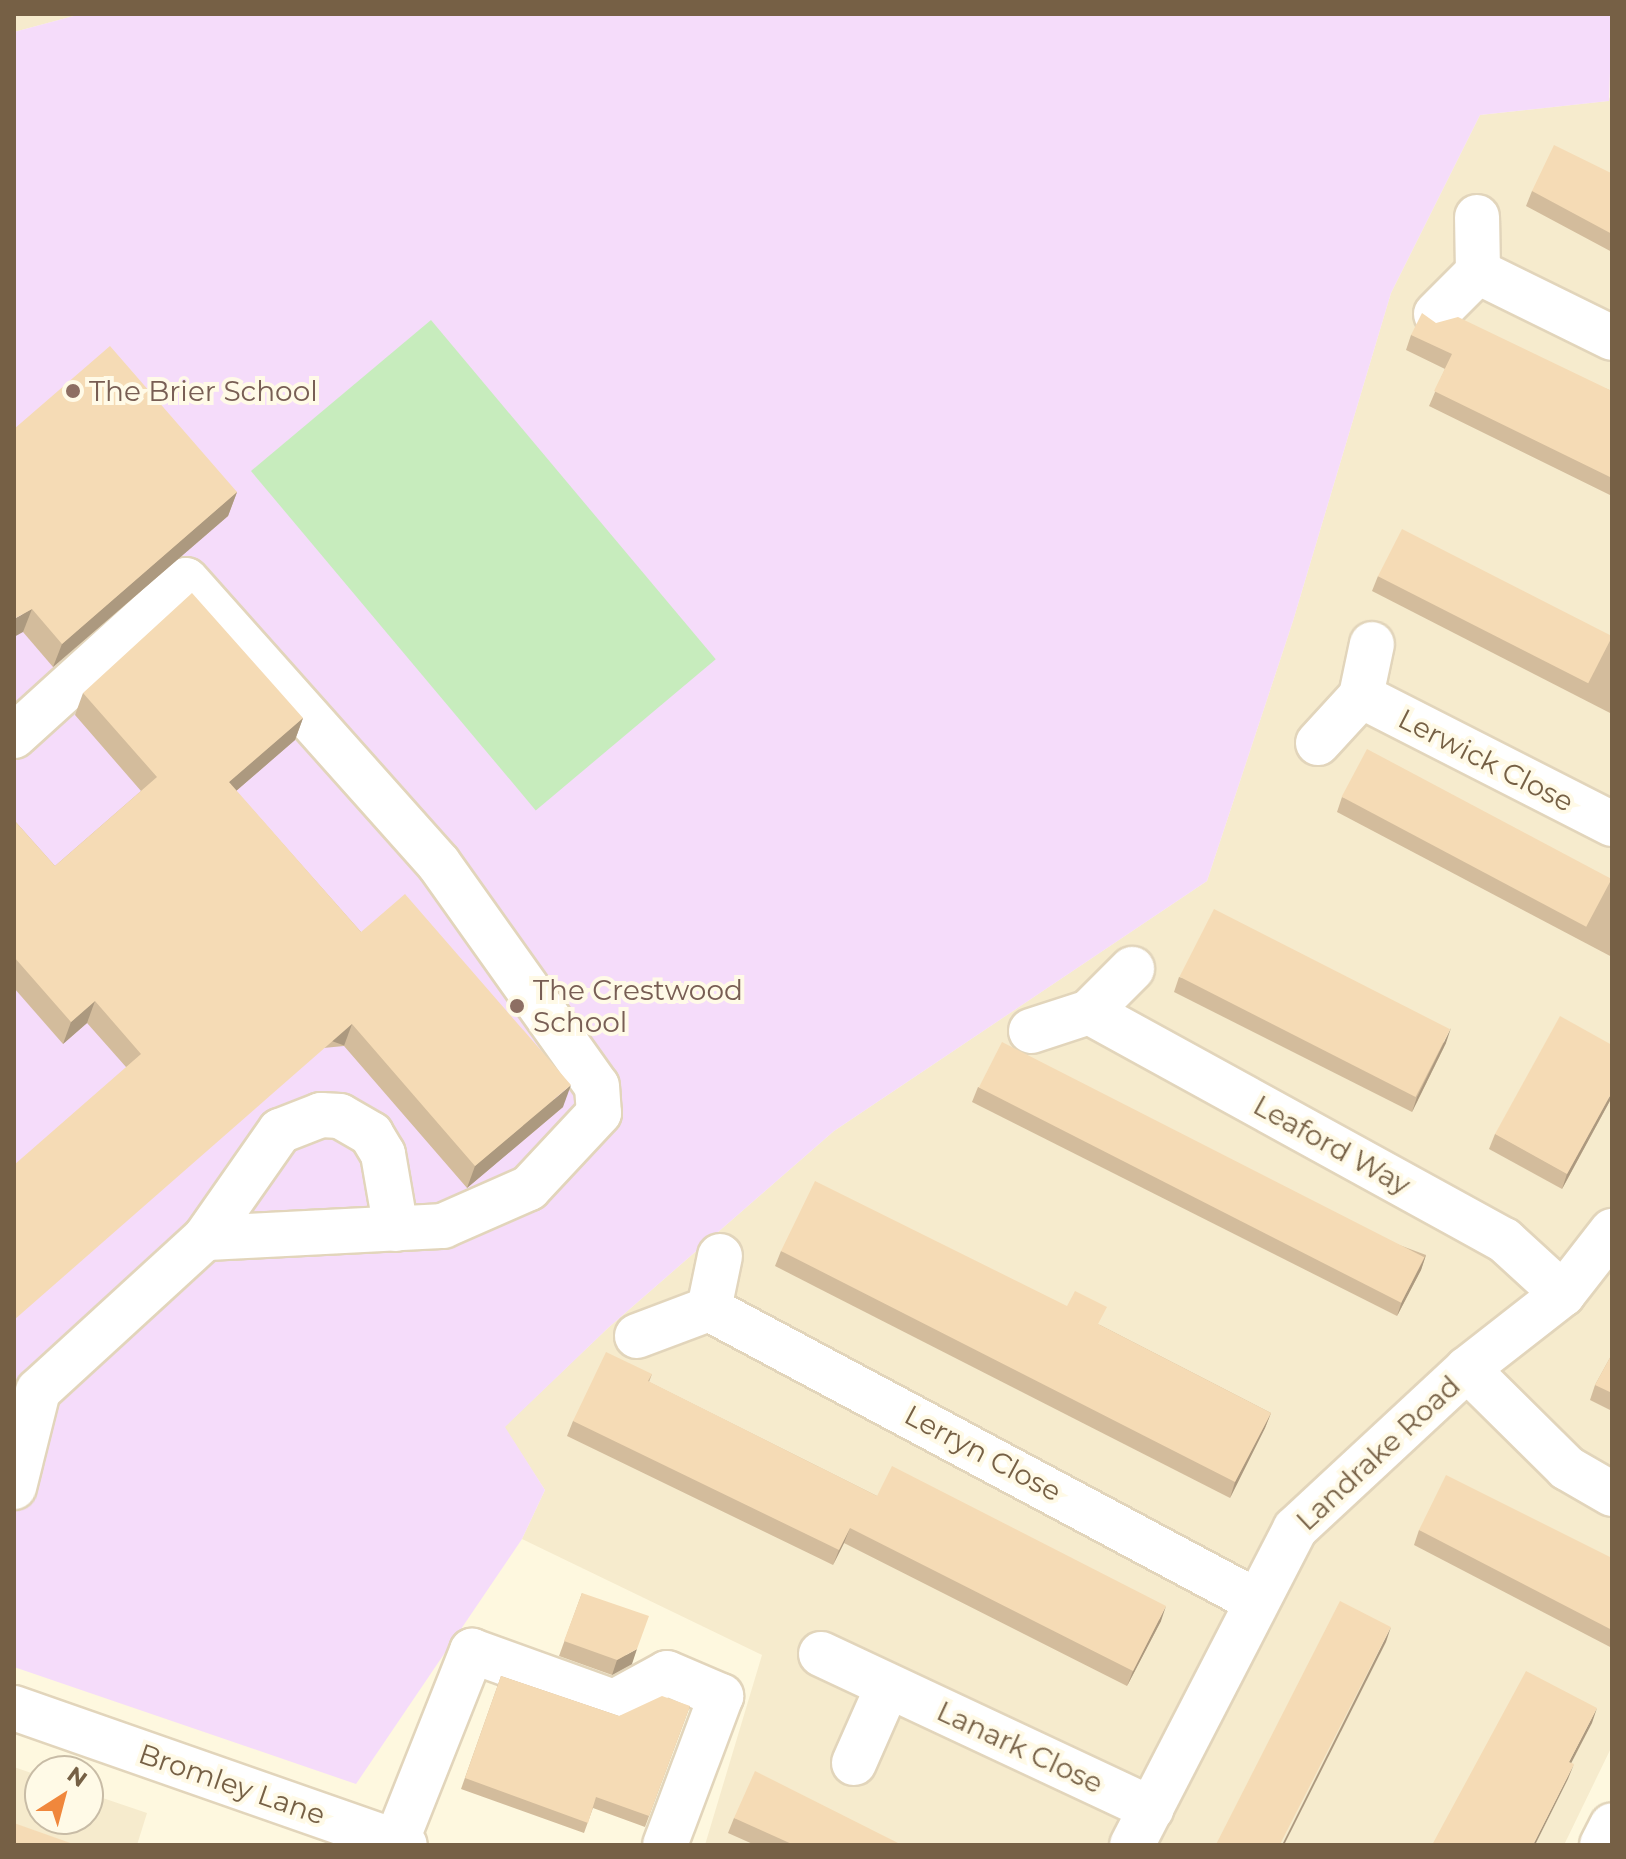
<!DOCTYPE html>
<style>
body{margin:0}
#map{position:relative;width:1626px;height:1859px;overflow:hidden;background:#fef8df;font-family:Montserrat,sans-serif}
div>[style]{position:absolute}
.residential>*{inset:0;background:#f6ebcd}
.education>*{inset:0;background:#f5dcfa}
.green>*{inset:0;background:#c7ecbd;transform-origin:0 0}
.roads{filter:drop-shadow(2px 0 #e2d5bb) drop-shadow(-2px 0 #e2d5bb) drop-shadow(0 2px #e2d5bb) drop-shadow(0 -2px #e2d5bb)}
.minor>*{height:44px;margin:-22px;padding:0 22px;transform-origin:22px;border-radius:22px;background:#fff}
.wall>*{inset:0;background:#d3bc9c}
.shaded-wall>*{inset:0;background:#ac997f;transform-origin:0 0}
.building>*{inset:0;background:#f5dbb5;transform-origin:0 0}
.dots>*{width:22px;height:22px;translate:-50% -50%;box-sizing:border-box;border:4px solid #fffae7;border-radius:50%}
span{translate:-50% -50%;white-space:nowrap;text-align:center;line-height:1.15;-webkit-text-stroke:8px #fffae7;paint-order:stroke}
.education-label{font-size:28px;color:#785e54}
.left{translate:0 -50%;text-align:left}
.street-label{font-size:28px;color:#766045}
.frame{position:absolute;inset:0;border:16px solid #766045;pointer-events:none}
.north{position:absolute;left:24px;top:1755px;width:80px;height:80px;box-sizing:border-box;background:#fffae7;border:2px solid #c8bca6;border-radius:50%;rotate:36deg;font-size:22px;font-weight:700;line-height:32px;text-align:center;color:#766045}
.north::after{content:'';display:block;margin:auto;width:28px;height:36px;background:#f0873c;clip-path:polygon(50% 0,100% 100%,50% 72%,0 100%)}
</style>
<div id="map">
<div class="residential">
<i style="clip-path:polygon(14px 14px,81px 14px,14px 32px)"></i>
<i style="clip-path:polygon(1612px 93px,1612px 1746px,1564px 1845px,705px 1845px,762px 1655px,522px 1539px,545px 1490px,504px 1427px,608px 1328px,834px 1131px,1207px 881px,1293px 621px,1391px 293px,1480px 115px,1608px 101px)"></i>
<i style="clip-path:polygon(14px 1767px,40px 1776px,40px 1819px,88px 1819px,88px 1793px,147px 1813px,137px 1845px,14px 1845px)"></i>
</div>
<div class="education">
<i style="clip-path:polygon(81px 14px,1612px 14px,1609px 101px,1480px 115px,1391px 293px,1293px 621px,1207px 881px,834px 1131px,608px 1328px,505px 1427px,545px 1490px,522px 1539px,356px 1784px,14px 1667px,14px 32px)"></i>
</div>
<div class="green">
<i style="left:431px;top:320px;width:443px;height:235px;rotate:50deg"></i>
</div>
<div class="roads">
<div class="minor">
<i style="left:1478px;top:272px;width:149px;rotate:26.2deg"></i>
<i style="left:1436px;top:314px;width:59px;rotate:-45deg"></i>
<i style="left:1478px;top:272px;width:55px;rotate:-91deg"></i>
<i style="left:1361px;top:696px;width:282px;rotate:27deg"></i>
<i style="left:14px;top:736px;width:232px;rotate:-42.2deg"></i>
<i style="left:186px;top:580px;width:380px;rotate:48.3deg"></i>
<i style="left:439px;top:864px;width:272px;rotate:54.6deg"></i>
<i style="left:597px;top:1086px;width:27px;rotate:86deg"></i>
<i style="left:599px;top:1113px;width:103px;rotate:133deg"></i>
<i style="left:529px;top:1188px;width:94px;rotate:156.2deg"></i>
<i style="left:443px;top:1226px;width:238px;rotate:177.1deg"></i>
<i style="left:205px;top:1238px;width:226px;rotate:137.5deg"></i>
<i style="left:38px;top:1391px;width:99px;rotate:104deg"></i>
<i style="left:1318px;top:743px;width:64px;rotate:-47.5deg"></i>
<i style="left:1361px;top:696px;width:53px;rotate:-78.1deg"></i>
<i style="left:1089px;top:1012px;width:474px;rotate:28.8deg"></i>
<i style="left:1504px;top:1240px;width:80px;rotate:42.5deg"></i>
<i style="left:1031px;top:1031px;width:61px;rotate:-18.1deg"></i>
<i style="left:1089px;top:1012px;width:61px;rotate:-45deg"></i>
<i style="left:205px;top:1238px;width:131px;rotate:-55deg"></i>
<i style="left:280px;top:1131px;width:44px;rotate:-21.3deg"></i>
<i style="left:321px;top:1115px;width:19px;rotate:3deg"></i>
<i style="left:340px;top:1116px;width:36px;rotate:30deg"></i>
<i style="left:371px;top:1134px;width:23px;rotate:59deg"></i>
<i style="left:383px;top:1154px;width:76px;rotate:80.2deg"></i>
<i style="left:709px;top:1309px;width:620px;rotate:28.09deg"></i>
<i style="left:637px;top:1336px;width:77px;rotate:-20.6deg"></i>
<i style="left:709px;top:1309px;width:54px;rotate:-78.3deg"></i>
<i style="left:1467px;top:1369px;width:141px;rotate:44.7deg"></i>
<i style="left:1567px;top:1468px;width:52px;rotate:30deg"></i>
<i style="left:821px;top:1654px;width:365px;rotate:25.1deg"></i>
<i style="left:14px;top:1708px;width:414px;rotate:19.3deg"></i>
<i style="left:854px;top:1763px;width:84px;rotate:-66.2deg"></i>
<i style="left:396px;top:1842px;width:206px;rotate:-68.3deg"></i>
<i style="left:472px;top:1651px;width:151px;rotate:19.8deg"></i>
<i style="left:614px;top:1702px;width:60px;rotate:-28.7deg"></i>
<i style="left:667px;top:1673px;width:59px;rotate:23.1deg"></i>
<i style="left:721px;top:1696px;width:159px;rotate:110.6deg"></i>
<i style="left:1132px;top:1845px;width:356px;rotate:-62.7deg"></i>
<i style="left:1295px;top:1529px;width:235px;rotate:-42.9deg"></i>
<i style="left:1467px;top:1369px;width:122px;rotate:-38deg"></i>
<i style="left:1563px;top:1294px;width:80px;rotate:-52.1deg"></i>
<i style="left:1602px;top:1845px;width:22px;rotate:-63deg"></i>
</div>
</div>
<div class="wall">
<i style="clip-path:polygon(1612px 170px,1612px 252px,1526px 206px,1532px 191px,1611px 173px)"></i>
<i style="clip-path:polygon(1436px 323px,1612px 391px,1612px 496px,1429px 406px,1445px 369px,1406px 350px,1411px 335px)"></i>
<i style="clip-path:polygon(14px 429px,237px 492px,228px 516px,53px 667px,23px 632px)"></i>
<i style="clip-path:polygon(1378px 576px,1612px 636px,1612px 714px,1372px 591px)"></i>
<i style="clip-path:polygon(83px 693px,303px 718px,295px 740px,236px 791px,361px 932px,563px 1107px,467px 1188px,344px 1046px,126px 1067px,87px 1023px,63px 1044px,14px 988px,14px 820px,55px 866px,141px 791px,75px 715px)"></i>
<i style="clip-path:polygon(1342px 797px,1612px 879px,1612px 957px,1337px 812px)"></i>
<i style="clip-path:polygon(1179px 977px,1446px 1043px,1412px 1112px,1174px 992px)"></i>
<i style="clip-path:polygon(978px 1087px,1426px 1255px,1421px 1270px,1397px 1316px,972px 1102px)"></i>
<i style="clip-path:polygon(1612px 1097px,1562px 1189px,1489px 1149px,1495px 1134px)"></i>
<i style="clip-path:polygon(781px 1251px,1100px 1325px,1271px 1413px,1265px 1428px,1230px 1498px,775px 1266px)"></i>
<i style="clip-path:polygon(1612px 1354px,1612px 1411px,1590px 1400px,1595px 1385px)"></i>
<i style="clip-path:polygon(652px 1374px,649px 1382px,877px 1496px,1161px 1621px,1127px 1686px,844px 1543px,833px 1565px,567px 1436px,573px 1421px)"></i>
<i style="clip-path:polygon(1419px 1530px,1612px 1558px,1612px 1648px,1414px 1545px)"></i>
<i style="clip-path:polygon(582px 1593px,632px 1664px,612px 1675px,559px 1656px)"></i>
<i style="clip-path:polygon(501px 1676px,619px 1716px,690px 1706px,645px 1827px,593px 1808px,584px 1833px,461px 1789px)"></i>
<i style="clip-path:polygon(734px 1818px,902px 1845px,755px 1845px,728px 1833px)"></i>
</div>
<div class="shaded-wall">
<i style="clip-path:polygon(237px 492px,228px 516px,53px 667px,62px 644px)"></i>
<i style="clip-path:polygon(32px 609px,23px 632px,14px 637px,14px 619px)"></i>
<i style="clip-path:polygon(303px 718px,295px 740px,221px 804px,229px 782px)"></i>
<i style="clip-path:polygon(95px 1001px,87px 1023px,63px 1044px,71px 1022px)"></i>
<i style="left:352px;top:1024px;width:23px;height:449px;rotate:110deg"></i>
<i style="clip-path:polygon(1451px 1028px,1446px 1043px,1412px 1112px,1417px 1097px)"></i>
<i style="clip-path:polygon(571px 1085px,563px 1107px,467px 1188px,475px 1166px)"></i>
<i style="clip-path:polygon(1612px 1092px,1612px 1097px,1562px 1189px,1567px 1174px)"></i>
<i style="clip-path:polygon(1426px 1255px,1421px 1270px,1397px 1316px,1402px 1301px)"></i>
<i style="clip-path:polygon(1271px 1413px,1265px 1428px,1230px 1498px,1235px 1482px)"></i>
<i style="clip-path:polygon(850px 1528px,844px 1543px,833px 1565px,839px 1550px)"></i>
<i style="clip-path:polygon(1166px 1606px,1161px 1621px,1127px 1686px,1133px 1671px)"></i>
<i style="clip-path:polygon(1391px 1627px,1386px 1642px,1284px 1845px,1282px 1845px)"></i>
<i style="clip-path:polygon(637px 1649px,632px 1664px,612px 1675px,617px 1660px)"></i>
<i style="clip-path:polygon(1597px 1708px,1592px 1723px,1564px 1777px,1569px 1762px)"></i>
<i style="clip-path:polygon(1574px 1764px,1568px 1779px,1535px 1845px,1533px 1845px)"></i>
</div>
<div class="building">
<i style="clip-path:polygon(1554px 145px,1611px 173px,1612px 170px,1612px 234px,1532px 191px)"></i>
<i style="clip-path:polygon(1422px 313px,1436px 323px,1458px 317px,1612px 391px,1612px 478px,1434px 391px,1452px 354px,1411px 335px)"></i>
<i style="clip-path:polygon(110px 346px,237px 492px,62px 644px,32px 609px,14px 619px,14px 429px)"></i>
<i style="left:1402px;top:529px;width:236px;height:53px;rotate:27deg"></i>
<i style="clip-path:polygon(192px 593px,303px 718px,229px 782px,361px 932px,405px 894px,571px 1085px,475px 1166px,352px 1024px,14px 1320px,14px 1165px,141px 1054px,95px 1001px,71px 1022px,14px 957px,14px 820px,55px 866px,157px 777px,83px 693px)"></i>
<i style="left:1367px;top:749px;width:277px;height:54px;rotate:28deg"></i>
<i style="left:1214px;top:909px;width:265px;height:76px;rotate:27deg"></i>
<i style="clip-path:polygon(1560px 1016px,1612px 1045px,1612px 1092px,1567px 1174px,1495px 1134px)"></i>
<i style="left:1002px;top:1042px;width:474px;height:51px;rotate:27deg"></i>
<i style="clip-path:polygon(815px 1181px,1067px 1306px,1075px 1291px,1107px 1307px,1098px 1324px,1271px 1413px,1235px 1482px,781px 1251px)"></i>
<i style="clip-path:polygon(606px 1352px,652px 1374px,648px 1381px,877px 1496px,892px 1466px,1166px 1606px,1133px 1671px,850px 1528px,839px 1550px,573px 1421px)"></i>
<i style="clip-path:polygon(1612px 1354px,1612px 1393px,1595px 1385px)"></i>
<i style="clip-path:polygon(1446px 1475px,1612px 1558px,1612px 1630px,1419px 1530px)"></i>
<i style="clip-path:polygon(582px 1593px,649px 1616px,637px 1649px,617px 1660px,564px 1641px)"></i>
<i style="left:1340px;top:1601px;width:57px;height:274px;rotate:27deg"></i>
<i style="clip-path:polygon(1526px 1671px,1597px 1708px,1569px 1762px,1574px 1764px,1533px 1845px,1432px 1845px)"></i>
<i style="clip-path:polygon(501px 1676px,619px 1716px,662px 1696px,690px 1706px,649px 1816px,596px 1797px,588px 1823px,465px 1778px)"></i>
<i style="clip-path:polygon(755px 1771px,902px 1845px,794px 1845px,734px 1818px)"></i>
<i style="clip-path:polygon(14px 1823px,76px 1845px,14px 1845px)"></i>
</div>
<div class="dots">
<i style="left:73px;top:391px;background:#8d6e63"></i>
<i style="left:517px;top:1006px;background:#8d6e63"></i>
</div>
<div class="education-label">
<span class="left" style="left:89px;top:391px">The Brier School</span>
<span class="left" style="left:533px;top:1006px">The Crestwood<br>School</span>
</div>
<div class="street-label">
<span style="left:1486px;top:760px;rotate:27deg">Lerwick Close</span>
<span style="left:1332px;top:1145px;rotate:29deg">Leaford Way</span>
<span style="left:983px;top:1453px;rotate:28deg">Lerryn Close</span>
<span style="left:1378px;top:1453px;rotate:-43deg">Landrake Road</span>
<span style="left:1020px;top:1747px;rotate:25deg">Lanark Close</span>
<span style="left:232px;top:1784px;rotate:19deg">Bromley Lane</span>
</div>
<div class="frame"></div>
<div class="north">N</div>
</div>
